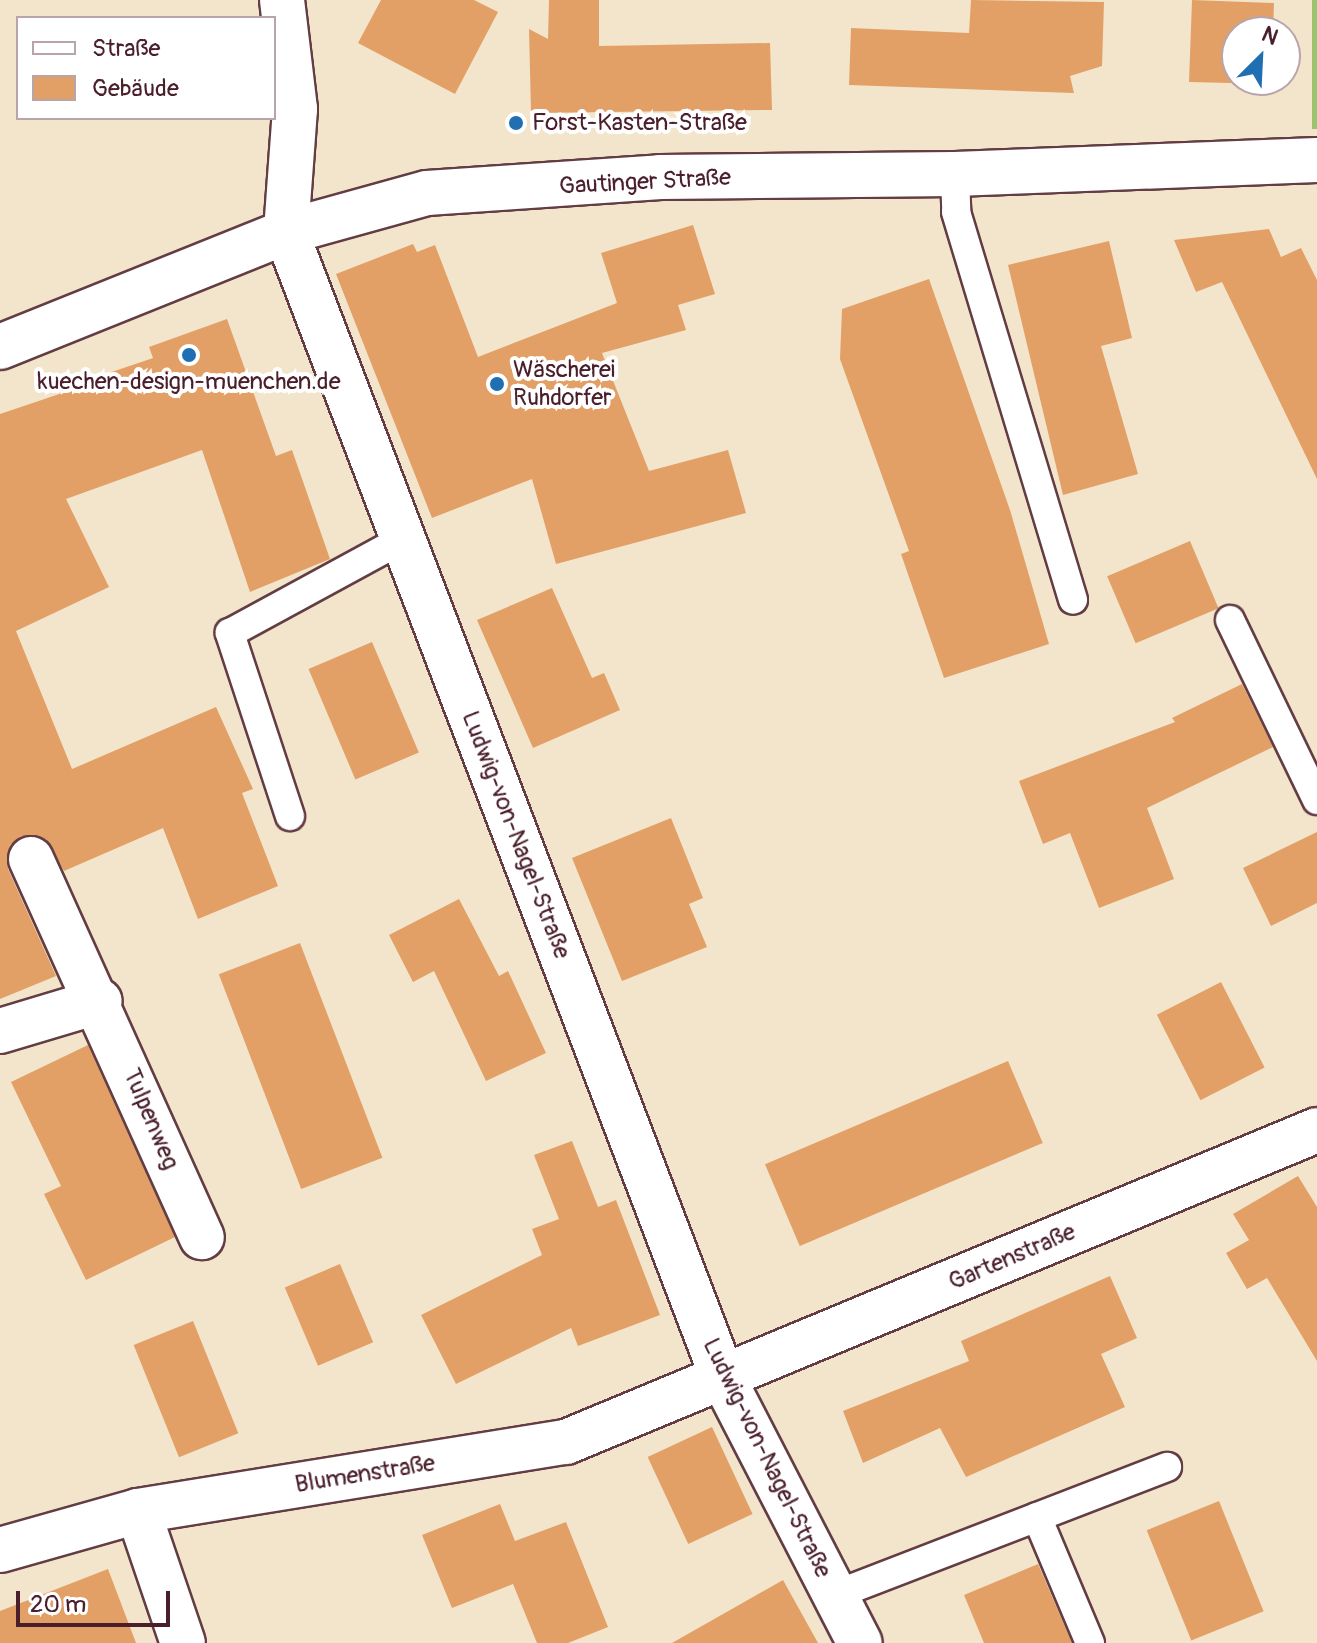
<!DOCTYPE html>
<meta charset="utf-8">
<style>
body{margin:0}
#map{position:relative;width:1317px;height:1643px;overflow:hidden;background:#f3e5cb;font-family:Pangolin,sans-serif}
div>[style]{position:absolute}
.green>*{inset:0;background:#9cc36e;transform-origin:0 0}
.building>*{inset:0;background:#e2a066;transform-origin:0 0}
.roads{filter:drop-shadow(2px 0 #633d43) drop-shadow(-2px 0 #633d43) drop-shadow(0 2px #633d43) drop-shadow(0 -2px #633d43)}
.lane>*{height:28px;margin:-14px;padding:0 14px;transform-origin:14px;border-radius:14px;background:#fff}
.street>*{height:44px;margin:-22px;padding:0 22px;transform-origin:22px;border-radius:22px;background:#fff}
.secondary>*{height:44px;margin:-22px;padding:0 22px;transform-origin:22px;border-radius:22px;background:#fff}
.dots>*{width:22px;height:22px;translate:-50% -50%;box-sizing:border-box;border:4px solid #fff;border-radius:50%}
span{translate:-50% -50%;white-space:nowrap;text-align:center;line-height:1.15;-webkit-text-stroke:8px #fff;paint-order:stroke}
.poi-label{font-size:24px;color:#4a1f2b}
.left{translate:0 -50%;text-align:left}
.street-label{font-size:24px;color:#4a1f2b}
.legend{position:absolute;left:16px;top:16px;width:260px;height:104px;box-sizing:border-box;background:#fff;border:2px solid #b7a5aa;margin:0;padding:10px 14px;list-style:none;font-size:24px;color:#4a1f2b}
.legend li{display:flex;align-items:center;gap:16px;height:40px}
.legend b{width:40px;border:2px solid #b7a5aa}
.north{position:absolute;left:1221px;top:16px;width:80px;height:80px;box-sizing:border-box;background:#fff;border:2px solid #b7a5aa;border-radius:50%;rotate:24deg;font-size:22px;font-weight:700;line-height:32px;text-align:center;color:#4a1f2b}
.north::after{content:'';display:block;margin:auto;width:28px;height:36px;background:#1f6fb2;clip-path:polygon(50% 0,100% 100%,50% 72%,0 100%)}
.scale{position:absolute;left:16px;top:1591px;width:154px;height:36px;box-sizing:border-box;border:4px solid #4a1f2b;border-top:0;padding-left:10px;font-size:24px;line-height:28px;white-space:nowrap;color:#4a1f2b;-webkit-text-stroke:6px #fff;paint-order:stroke}
</style>
<div id="map">
<div class="green">
<i style="left:1312px;top:0;width:5px;height:129px"></i>
</div>
<div class="building">
<i style="clip-path:polygon(381px 0,474px 0,498px 12px,455px 94px,358px 43px)"></i>
<i style="clip-path:polygon(549px 0,599px 0,599px 46px,770px 43px,772px 110px,531px 113px,529px 29px,548px 39px)"></i>
<i style="clip-path:polygon(971px 0,1104px 2px,1102px 66px,1070px 76px,1074px 93px,849px 85px,851px 28px,969px 33px)"></i>
<i style="clip-path:polygon(1192px 0,1274px 3px,1273px 32px,1237px 32px,1237px 80px,1271px 80px,1271px 84px,1189px 82px)"></i>
<i style="clip-path:polygon(693px 225px,715px 294px,678px 305px,686px 330px,602px 353px,649px 471px,728px 450px,746px 513px,556px 564px,532px 479px,432px 518px,336px 274px,413px 244px,417px 252px,435px 245px,478px 357px,617px 303px,601px 253px)"></i>
<i style="clip-path:polygon(1269px 229px,1281px 257px,1301px 248px,1317px 280px,1317px 479px,1222px 282px,1196px 292px,1174px 240px)"></i>
<i style="clip-path:polygon(1109px 241px,1132px 338px,1101px 346px,1138px 474px,1063px 495px,1008px 265px)"></i>
<i style="clip-path:polygon(929px 279px,1010px 510px,1049px 644px,944px 678px,901px 554px,909px 551px,840px 359px,842px 309px)"></i>
<i style="clip-path:polygon(227px 319px,276px 456px,292px 450px,330px 559px,250px 592px,202px 450px,66px 499px,109px 587px,16px 631px,72px 769px,216px 707px,253px 789px,242px 793px,278px 886px,198px 919px,163px 828px,64px 871px,46px 839px,21px 836px,10px 845px,8px 869px,56px 976px,0 999px,0 414px,92px 383px,91px 379px,153px 358px,149px 347px)"></i>
<i style="left:1190px;top:541px;width:73px;height:90px;rotate:67deg"></i>
<i style="clip-path:polygon(552px 588px,592px 678px,604px 673px,620px 710px,533px 748px,477px 620px)"></i>
<i style="left:372px;top:642px;width:120px;height:69px;rotate:67deg"></i>
<i style="clip-path:polygon(1242px 684px,1273px 747px,1147px 808px,1174px 879px,1099px 908px,1070px 833px,1043px 844px,1019px 781px,1175px 722px,1172px 718px)"></i>
<i style="clip-path:polygon(671px 818px,703px 898px,689px 904px,707px 947px,622px 981px,572px 858px)"></i>
<i style="clip-path:polygon(1317px 832px,1317px 903px,1271px 926px,1243px 868px)"></i>
<i style="clip-path:polygon(459px 899px,499px 976px,508px 971px,546px 1053px,486px 1081px,434px 971px,413px 982px,389px 935px)"></i>
<i style="left:300px;top:943px;width:230px;height:87px;rotate:69deg"></i>
<i style="left:1221px;top:982px;width:96px;height:72px;rotate:63deg"></i>
<i style="clip-path:polygon(88px 1045px,175px 1237px,86px 1280px,44px 1194px,61px 1186px,11px 1082px)"></i>
<i style="left:1008px;top:1061px;width:89px;height:264px;rotate:67deg"></i>
<i style="clip-path:polygon(572px 1141px,598px 1207px,616px 1200px,660px 1315px,578px 1346px,571px 1328px,456px 1384px,421px 1315px,542px 1255px,532px 1229px,559px 1219px,534px 1155px)"></i>
<i style="clip-path:polygon(1298px 1176px,1317px 1207px,1317px 1361px,1267px 1278px,1247px 1289px,1226px 1253px,1249px 1240px,1233px 1214px)"></i>
<i style="left:340px;top:1264px;width:85px;height:60px;rotate:67deg"></i>
<i style="clip-path:polygon(1110px 1276px,1137px 1338px,1101px 1354px,1125px 1407px,966px 1477px,940px 1428px,863px 1463px,843px 1411px,969px 1361px,961px 1341px)"></i>
<i style="left:193px;top:1321px;width:121px;height:64px;rotate:68deg"></i>
<i style="left:712px;top:1427px;width:96px;height:71px;rotate:65deg"></i>
<i style="left:1219px;top:1501px;width:119px;height:78px;rotate:68deg"></i>
<i style="clip-path:polygon(500px 1504px,515px 1541px,566px 1522px,608px 1627px,568px 1643px,537px 1643px,513px 1584px,452px 1608px,422px 1535px)"></i>
<i style="clip-path:polygon(1038px 1564px,1072px 1643px,984px 1643px,964px 1595px)"></i>
<i style="clip-path:polygon(108px 1569px,136px 1643px,0 1643px,0 1611px)"></i>
<i style="clip-path:polygon(783px 1580px,818px 1643px,672px 1643px)"></i>
</div>
<div class="roads">
<div class="lane">
<i style="left:955px;top:174px;width:38px;rotate:88deg"></i>
<i style="left:956px;top:212px;width:405px;rotate:73.2deg"></i>
<i style="left:1230px;top:620px;width:200px;rotate:64.2deg"></i>
<i style="left:290px;top:816px;width:193px;rotate:-108.2deg"></i>
<i style="left:230px;top:633px;width:197px;rotate:-28.5deg"></i>
<i style="left:1037px;top:1517px;width:137px;rotate:67.2deg"></i>
<i style="left:835px;top:1595px;width:356px;rotate:-21.1deg"></i>
</div>
<div class="street">
<i style="left:286px;top:232px;width:1226px;rotate:69.13deg"></i>
<i style="left:723px;top:1378px;width:298px;rotate:62.7deg"></i>
<i style="left:31px;top:859px;width:415px;rotate:65.7deg"></i>
<i style="left:0;top:1031px;width:104px;rotate:-16.7deg"></i>
<i style="left:138px;top:1511px;width:139px;rotate:71.2deg"></i>
<i style="left:0;top:1550px;width:143px;rotate:-15.8deg"></i>
<i style="left:138px;top:1511px;width:434px;rotate:-9.2deg"></i>
<i style="left:566px;top:1442px;width:813px;rotate:-22.56deg"></i>
</div>
<div class="secondary">
<i style="left:282px;top:0;width:110px;rotate:83.2deg"></i>
<i style="left:295px;top:109px;width:123px;rotate:94.2deg"></i>
<i style="left:0;top:347px;width:308px;rotate:-21.9deg"></i>
<i style="left:286px;top:232px;width:146px;rotate:-15.5deg"></i>
<i style="left:427px;top:193px;width:234px;rotate:-3.9deg"></i>
<i style="left:660px;top:177px;width:295px;rotate:-0.6deg"></i>
<i style="left:955px;top:174px;width:362px;rotate:-2.2deg"></i>
</div>
</div>
<div class="dots">
<i style="left:516px;top:123px;background:#1f6fb2"></i>
<i style="left:189px;top:355px;background:#1f6fb2"></i>
<i style="left:497px;top:384px;background:#1f6fb2"></i>
</div>
<div class="poi-label">
<span class="left" style="left:532px;top:123px">Forst-Kasten-Straße</span>
<span class="left" style="left:513px;top:384px">Wäscherei<br>Ruhdorfer</span>
<span style="left:189px;top:382px">kuechen-design-muenchen.de</span>
</div>
<div class="street-label">
<span style="left:645px;top:182px;rotate:-3deg">Gautinger Straße</span>
<span style="left:516px;top:835px;rotate:69deg">Ludwig-von-Nagel-Straße</span>
<span style="left:151px;top:1119px;rotate:67deg">Tulpenweg</span>
<span style="left:1012px;top:1257px;rotate:-23deg">Gartenstraße</span>
<span style="left:767px;top:1458px;rotate:64deg">Ludwig-von-Nagel-Straße</span>
<span style="left:365px;top:1474px;rotate:-9deg">Blumenstraße</span>
</div>
<ul class="legend">
<li><b style="height:10px;background:#fff"></b>Straße</li>
<li><b style="height:22px;background:#e2a066"></b>Gebäude</li>
</ul>
<div class="north">N</div>
<div class="scale">20 m</div>
</div>
